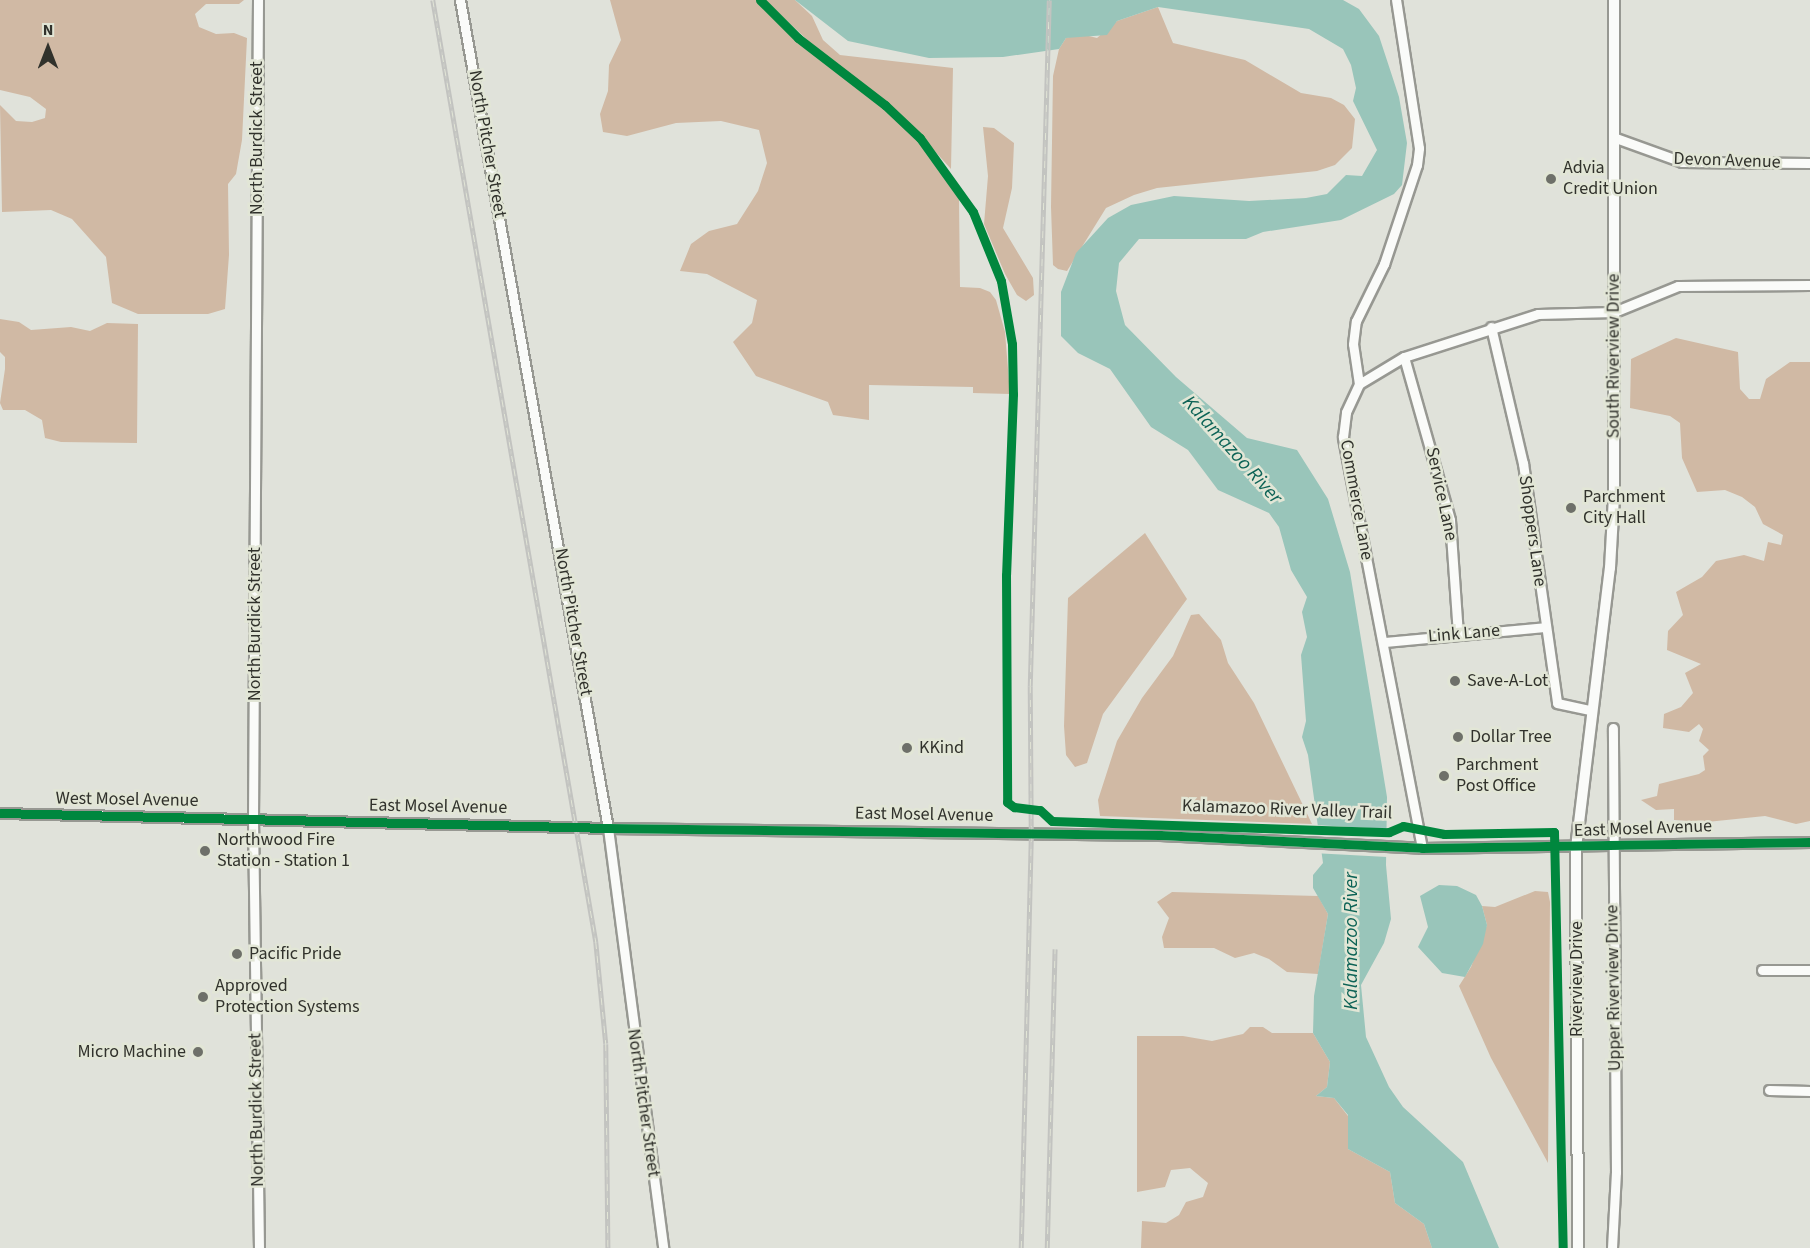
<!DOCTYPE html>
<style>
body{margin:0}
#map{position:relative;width:1810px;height:1248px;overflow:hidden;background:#e0e2da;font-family:"Source Sans 3",sans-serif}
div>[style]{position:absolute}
.forest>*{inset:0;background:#d0b9a4}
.water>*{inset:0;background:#99c5ba}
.pier>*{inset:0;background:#e0e2da;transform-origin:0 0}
.roads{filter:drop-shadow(2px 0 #979892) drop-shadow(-2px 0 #979892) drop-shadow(0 2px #979892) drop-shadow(0 -2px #979892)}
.minor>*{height:9px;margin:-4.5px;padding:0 4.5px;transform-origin:4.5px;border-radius:4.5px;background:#fafbf9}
.tertiary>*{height:10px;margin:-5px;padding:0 5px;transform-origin:5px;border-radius:5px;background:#fafbf9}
.rail>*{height:4.5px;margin-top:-2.25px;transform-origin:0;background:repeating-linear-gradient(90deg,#e2e6d6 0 7px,#c2c3c0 0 14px);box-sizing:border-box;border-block:2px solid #c2c3c0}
.cycleway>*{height:9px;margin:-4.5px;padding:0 4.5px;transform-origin:4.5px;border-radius:4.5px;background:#00873e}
.dots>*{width:16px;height:16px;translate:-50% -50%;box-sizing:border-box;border:3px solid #e2e6d6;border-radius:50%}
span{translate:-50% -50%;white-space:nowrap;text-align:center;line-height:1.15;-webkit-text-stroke:5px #e2e6d6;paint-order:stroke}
.street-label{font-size:18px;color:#31322c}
.poi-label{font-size:18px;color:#31322c}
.left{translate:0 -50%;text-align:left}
.right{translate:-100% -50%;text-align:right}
.water-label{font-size:20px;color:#0d6356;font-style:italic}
.north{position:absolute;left:18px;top:18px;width:60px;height:60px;-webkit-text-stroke:4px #e2e6d6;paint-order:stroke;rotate:0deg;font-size:16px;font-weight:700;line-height:24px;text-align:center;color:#31322c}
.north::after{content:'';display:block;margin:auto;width:21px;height:27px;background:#31322c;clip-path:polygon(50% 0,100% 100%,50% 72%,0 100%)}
</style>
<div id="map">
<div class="forest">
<i style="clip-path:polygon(0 0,244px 0,239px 4px,206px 4px,195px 14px,199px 27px,216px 34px,234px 33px,247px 38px,242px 140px,236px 174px,228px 184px,229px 255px,225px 309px,208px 314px,138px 314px,112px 303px,106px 257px,72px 219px,51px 210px,2px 212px,0 105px,16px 121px,32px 122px,45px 118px,46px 109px,30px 97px,0 90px)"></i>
<i style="clip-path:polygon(610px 0,756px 0,800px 43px,909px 129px,959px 199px,960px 287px,980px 288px,990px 292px,996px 300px,1005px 332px,1010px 394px,973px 393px,973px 387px,869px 385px,869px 420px,833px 415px,828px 402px,756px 376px,733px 342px,752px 323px,757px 300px,707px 274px,680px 271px,691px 244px,709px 231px,737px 224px,758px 191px,767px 163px,759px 130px,721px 121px,676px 123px,627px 136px,603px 132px,600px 114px,608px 91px,609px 65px,621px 40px)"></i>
<i style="clip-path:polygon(765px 0,795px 0,812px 16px,823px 40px,840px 55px,953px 68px,951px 169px,911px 125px,834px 65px)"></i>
<i style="clip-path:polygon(1158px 7px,1173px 43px,1245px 60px,1301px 93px,1331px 98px,1344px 105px,1355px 119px,1352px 148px,1335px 165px,1317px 171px,1157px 188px,1134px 195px,1106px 208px,1067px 271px,1058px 269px,1053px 265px,1051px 207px,1053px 76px,1059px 49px,1066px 38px,1081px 34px,1097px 38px,1117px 21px)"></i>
<i style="clip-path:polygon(983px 127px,994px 128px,1014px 143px,1012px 188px,1003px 228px,1033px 278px,1034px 295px,1026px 301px,1017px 295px,1005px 274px,984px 224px,988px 176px)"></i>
<i style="clip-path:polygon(0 319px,19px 322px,31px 330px,71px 327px,90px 331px,107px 323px,138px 324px,137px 443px,61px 442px,45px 438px,42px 420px,25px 410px,3px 410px,0 403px,5px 369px,5px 357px,0 352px)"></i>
<i style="clip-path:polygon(1676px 338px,1738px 352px,1740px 389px,1749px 399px,1760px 399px,1766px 379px,1790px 362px,1810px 362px,1810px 821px,1796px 824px,1765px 816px,1707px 822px,1674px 820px,1674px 809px,1656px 810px,1641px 800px,1657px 796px,1659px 784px,1699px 774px,1705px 770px,1703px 756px,1709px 750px,1699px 741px,1703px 729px,1699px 724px,1689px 732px,1663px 728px,1664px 714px,1681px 707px,1693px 693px,1685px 673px,1701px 664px,1667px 650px,1668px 631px,1683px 615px,1676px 592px,1702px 577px,1716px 561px,1744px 555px,1764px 561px,1768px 542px,1781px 545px,1783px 535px,1763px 524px,1755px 507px,1742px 497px,1725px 490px,1697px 492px,1682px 458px,1680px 423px,1670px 416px,1630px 408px,1631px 359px)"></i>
<i style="clip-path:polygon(1145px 533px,1187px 599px,1103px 714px,1087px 763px,1075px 767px,1066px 755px,1064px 726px,1068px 598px)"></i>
<i style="clip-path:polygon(1199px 614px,1221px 640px,1228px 663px,1254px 703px,1312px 824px,1100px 816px,1098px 800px,1117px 741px,1142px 698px,1173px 656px,1191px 615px)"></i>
<i style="clip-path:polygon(1535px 891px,1548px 892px,1550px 902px,1548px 1163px,1491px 1058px,1459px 986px,1471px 967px,1487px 925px,1482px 906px,1495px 907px)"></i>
<i style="clip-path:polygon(1172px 892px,1318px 896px,1328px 914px,1318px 974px,1287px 972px,1269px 959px,1254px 953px,1235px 958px,1214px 948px,1164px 948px,1162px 937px,1169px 918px,1157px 902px)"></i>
<i style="clip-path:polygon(1250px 1027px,1263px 1027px,1272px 1033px,1313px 1033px,1330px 1062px,1327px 1087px,1316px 1096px,1334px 1098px,1348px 1116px,1348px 1149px,1390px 1172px,1395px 1203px,1424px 1224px,1432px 1248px,1141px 1248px,1142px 1221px,1166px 1223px,1179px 1215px,1186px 1202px,1203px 1197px,1208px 1183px,1190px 1168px,1171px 1170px,1165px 1187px,1137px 1192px,1137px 1036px,1183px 1036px,1212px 1041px,1243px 1034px)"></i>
</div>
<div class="water">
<i style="clip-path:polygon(795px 0,1343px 0,1359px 9px,1379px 36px,1399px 97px,1407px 143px,1402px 185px,1394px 194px,1341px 220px,1263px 232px,1246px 239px,1139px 239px,1119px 263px,1116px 291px,1125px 325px,1176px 377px,1247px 438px,1297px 450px,1328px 499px,1350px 572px,1387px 797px,1386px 865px,1391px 919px,1384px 943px,1361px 985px,1366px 1037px,1389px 1087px,1403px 1107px,1463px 1162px,1499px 1248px,1432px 1248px,1424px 1224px,1395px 1203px,1390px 1172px,1348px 1149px,1348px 1115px,1334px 1098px,1316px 1096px,1327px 1087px,1330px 1062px,1313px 1033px,1314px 996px,1328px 914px,1313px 888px,1313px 875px,1323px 863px,1308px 755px,1302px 737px,1306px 721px,1301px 655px,1307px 637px,1302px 612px,1307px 597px,1291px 570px,1279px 527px,1269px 513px,1218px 490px,1188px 450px,1151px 427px,1110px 369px,1078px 353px,1061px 336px,1061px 292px,1076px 253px,1108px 218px,1131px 205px,1174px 196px,1249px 201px,1306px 198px,1327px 194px,1346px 175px,1362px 176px,1377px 150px,1353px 101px,1356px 88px,1351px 65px,1343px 49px,1309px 29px,1158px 7px,1117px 21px,1107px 35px,1066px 38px,1059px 49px,1003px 57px,929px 58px,848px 41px)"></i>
<i style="clip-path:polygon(1439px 885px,1457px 886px,1476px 895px,1482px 906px,1487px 925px,1483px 944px,1465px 977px,1442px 973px,1418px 947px,1428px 927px,1420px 896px)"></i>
</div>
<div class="pier">
<i style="left:1314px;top:825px;width:75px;height:28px;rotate:3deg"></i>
</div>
<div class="roads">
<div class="minor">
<i style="left:258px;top:0;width:819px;rotate:90.35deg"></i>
<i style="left:253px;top:819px;width:429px;rotate:89.2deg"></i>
<i style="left:460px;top:0;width:841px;rotate:79.87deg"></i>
<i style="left:608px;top:828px;width:424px;rotate:82.5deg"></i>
<i style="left:1613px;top:137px;width:73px;rotate:19.9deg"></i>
<i style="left:1682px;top:162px;width:128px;rotate:0.4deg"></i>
<i style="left:1491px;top:327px;width:140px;rotate:76.8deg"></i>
<i style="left:1523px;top:463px;width:242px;rotate:81.9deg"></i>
<i style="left:1557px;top:703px;width:35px;rotate:12deg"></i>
<i style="left:1404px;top:357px;width:169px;rotate:74.2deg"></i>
<i style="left:1450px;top:520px;width:114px;rotate:86deg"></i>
<i style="left:1359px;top:384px;width:40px;rotate:-98.5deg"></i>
<i style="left:1353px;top:344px;width:23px;rotate:-83deg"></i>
<i style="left:1356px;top:321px;width:64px;rotate:-63.8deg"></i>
<i style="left:1384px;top:264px;width:104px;rotate:-71.6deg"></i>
<i style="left:1417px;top:165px;width:17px;rotate:-83deg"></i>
<i style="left:1419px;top:148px;width:150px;rotate:-98.8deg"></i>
<i style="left:1384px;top:642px;width:162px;rotate:-5.3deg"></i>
<i style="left:0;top:813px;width:608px;rotate:1.41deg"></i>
<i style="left:608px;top:828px;width:552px;rotate:0.73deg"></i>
<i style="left:1160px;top:835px;width:262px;rotate:2.8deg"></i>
<i style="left:1422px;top:848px;width:388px;rotate:-0.9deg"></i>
<i style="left:1422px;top:848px;width:419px;rotate:-100.9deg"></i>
<i style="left:1343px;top:437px;width:25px;rotate:-83deg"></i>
<i style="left:1346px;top:412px;width:31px;rotate:-65deg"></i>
<i style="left:1359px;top:384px;width:52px;rotate:-31deg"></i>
<i style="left:1404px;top:357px;width:141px;rotate:-17.8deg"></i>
<i style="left:1538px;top:314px;width:76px;rotate:-1.5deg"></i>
<i style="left:1614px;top:312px;width:69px;rotate:-22.1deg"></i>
<i style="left:1678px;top:286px;width:132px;rotate:-0.4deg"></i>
<i style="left:1762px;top:970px;width:48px"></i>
<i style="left:1769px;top:1090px;width:41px;rotate:1.4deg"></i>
<i style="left:1612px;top:1248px;width:76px;rotate:-87deg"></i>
<i style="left:1616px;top:1172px;width:444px;rotate:-90.4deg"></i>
</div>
<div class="tertiary">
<i style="left:1578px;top:1248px;width:400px;rotate:-90.3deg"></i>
<i style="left:1576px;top:848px;width:282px;rotate:-83.1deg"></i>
<i style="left:1610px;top:568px;width:71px;rotate:-86.8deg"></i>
<i style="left:1614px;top:497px;width:497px;rotate:-90deg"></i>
</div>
</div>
<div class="rail">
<i style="left:433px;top:0;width:956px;rotate:80.18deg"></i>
<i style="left:596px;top:942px;width:102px;rotate:84.4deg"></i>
<i style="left:606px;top:1044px;width:204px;rotate:89.4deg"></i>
<i style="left:1021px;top:1248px;width:415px;rotate:-88.6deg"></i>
<i style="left:1031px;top:833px;width:147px;rotate:-90.4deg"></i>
<i style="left:1030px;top:686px;width:686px;rotate:-88.41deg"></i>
<i style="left:1047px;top:1248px;width:299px;rotate:-88.5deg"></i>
</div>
<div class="cycleway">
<i style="left:760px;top:0;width:54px;rotate:45deg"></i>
<i style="left:798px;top:38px;width:110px;rotate:37.6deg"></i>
<i style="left:885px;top:105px;width:48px;rotate:43.3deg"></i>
<i style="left:920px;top:138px;width:91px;rotate:54.4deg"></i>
<i style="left:973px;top:212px;width:74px;rotate:67.9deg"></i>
<i style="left:1001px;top:281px;width:64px;rotate:80.1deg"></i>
<i style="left:1012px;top:344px;width:50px;rotate:88.9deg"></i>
<i style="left:1013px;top:394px;width:181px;rotate:92.2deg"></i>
<i style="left:1006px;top:575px;width:227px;rotate:89.7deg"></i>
<i style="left:1007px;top:802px;width:9px;rotate:36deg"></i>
<i style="left:1014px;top:807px;width:26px;rotate:7deg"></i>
<i style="left:1040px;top:810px;width:16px;rotate:43deg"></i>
<i style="left:1052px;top:821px;width:337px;rotate:1.9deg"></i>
<i style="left:1389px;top:832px;width:15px;rotate:-23deg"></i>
<i style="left:1403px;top:826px;width:42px;rotate:11deg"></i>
<i style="left:1444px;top:834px;width:110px;rotate:-1deg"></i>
<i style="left:1554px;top:832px;width:416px;rotate:88.8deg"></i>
<i style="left:0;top:813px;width:608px;rotate:1.41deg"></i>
<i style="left:608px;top:828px;width:552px;rotate:0.73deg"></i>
<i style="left:1160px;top:835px;width:262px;rotate:2.8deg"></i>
<i style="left:1422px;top:848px;width:388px;rotate:-0.9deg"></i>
</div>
<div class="dots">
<i style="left:1551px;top:179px;background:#6e7069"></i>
<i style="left:1571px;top:508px;background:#6e7069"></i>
<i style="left:1455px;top:681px;background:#6e7069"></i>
<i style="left:1458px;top:737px;background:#6e7069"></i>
<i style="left:907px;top:748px;background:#6e7069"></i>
<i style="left:1444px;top:776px;background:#6e7069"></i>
<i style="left:205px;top:851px;background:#6e7069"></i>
<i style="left:237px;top:954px;background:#6e7069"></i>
<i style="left:203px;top:997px;background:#6e7069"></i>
<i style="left:198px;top:1052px;background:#6e7069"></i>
</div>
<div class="street-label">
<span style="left:257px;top:138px;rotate:-90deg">North Burdick Street</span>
<span style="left:487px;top:144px;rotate:80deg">North Pitcher Street</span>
<span style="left:1727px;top:161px;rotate:2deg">Devon Avenue</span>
<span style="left:1614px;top:356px;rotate:-90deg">South Riverview Drive</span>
<span style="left:1441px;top:494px;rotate:78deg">Service Lane</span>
<span style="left:1356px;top:500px;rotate:80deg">Commerce Lane</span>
<span style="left:1532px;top:531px;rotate:82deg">Shoppers Lane</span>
<span style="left:573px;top:622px;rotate:80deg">North Pitcher Street</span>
<span style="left:255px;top:624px;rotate:-90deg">North Burdick Street</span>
<span style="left:1464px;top:634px;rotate:-5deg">Link Lane</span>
<span style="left:127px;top:800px;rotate:1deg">West Mosel Avenue</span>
<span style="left:438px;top:807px;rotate:1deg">East Mosel Avenue</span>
<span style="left:1287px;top:810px;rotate:2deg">Kalamazoo River Valley Trail</span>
<span style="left:924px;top:815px;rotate:1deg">East Mosel Avenue</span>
<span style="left:1643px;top:829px;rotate:-2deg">East Mosel Avenue</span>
<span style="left:1577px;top:979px;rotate:-90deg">Riverview Drive</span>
<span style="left:1614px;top:988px;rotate:-91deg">Upper Riverview Drive</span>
<span style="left:643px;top:1103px;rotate:82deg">North Pitcher Street</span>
<span style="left:257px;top:1110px;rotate:-91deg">North Burdick Street</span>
</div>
<div class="poi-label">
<span class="left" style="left:1563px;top:179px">Advia<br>Credit Union</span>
<span class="left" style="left:1583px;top:508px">Parchment<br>City Hall</span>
<span class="left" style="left:1467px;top:681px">Save-A-Lot</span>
<span class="left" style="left:1470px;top:737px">Dollar Tree</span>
<span class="left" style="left:919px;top:748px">KKind</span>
<span class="left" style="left:1456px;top:776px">Parchment<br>Post Office</span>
<span class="left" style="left:217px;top:851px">Northwood Fire<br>Station - Station 1</span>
<span class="left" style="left:249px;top:954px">Pacific Pride</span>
<span class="left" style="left:215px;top:997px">Approved<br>Protection Systems</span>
<span class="right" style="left:186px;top:1052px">Micro Machine</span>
</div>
<div class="water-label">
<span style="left:1232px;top:450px;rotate:48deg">Kalamazoo River</span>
<span style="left:1351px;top:941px;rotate:-90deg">Kalamazoo River</span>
</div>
<div class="north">N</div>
</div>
